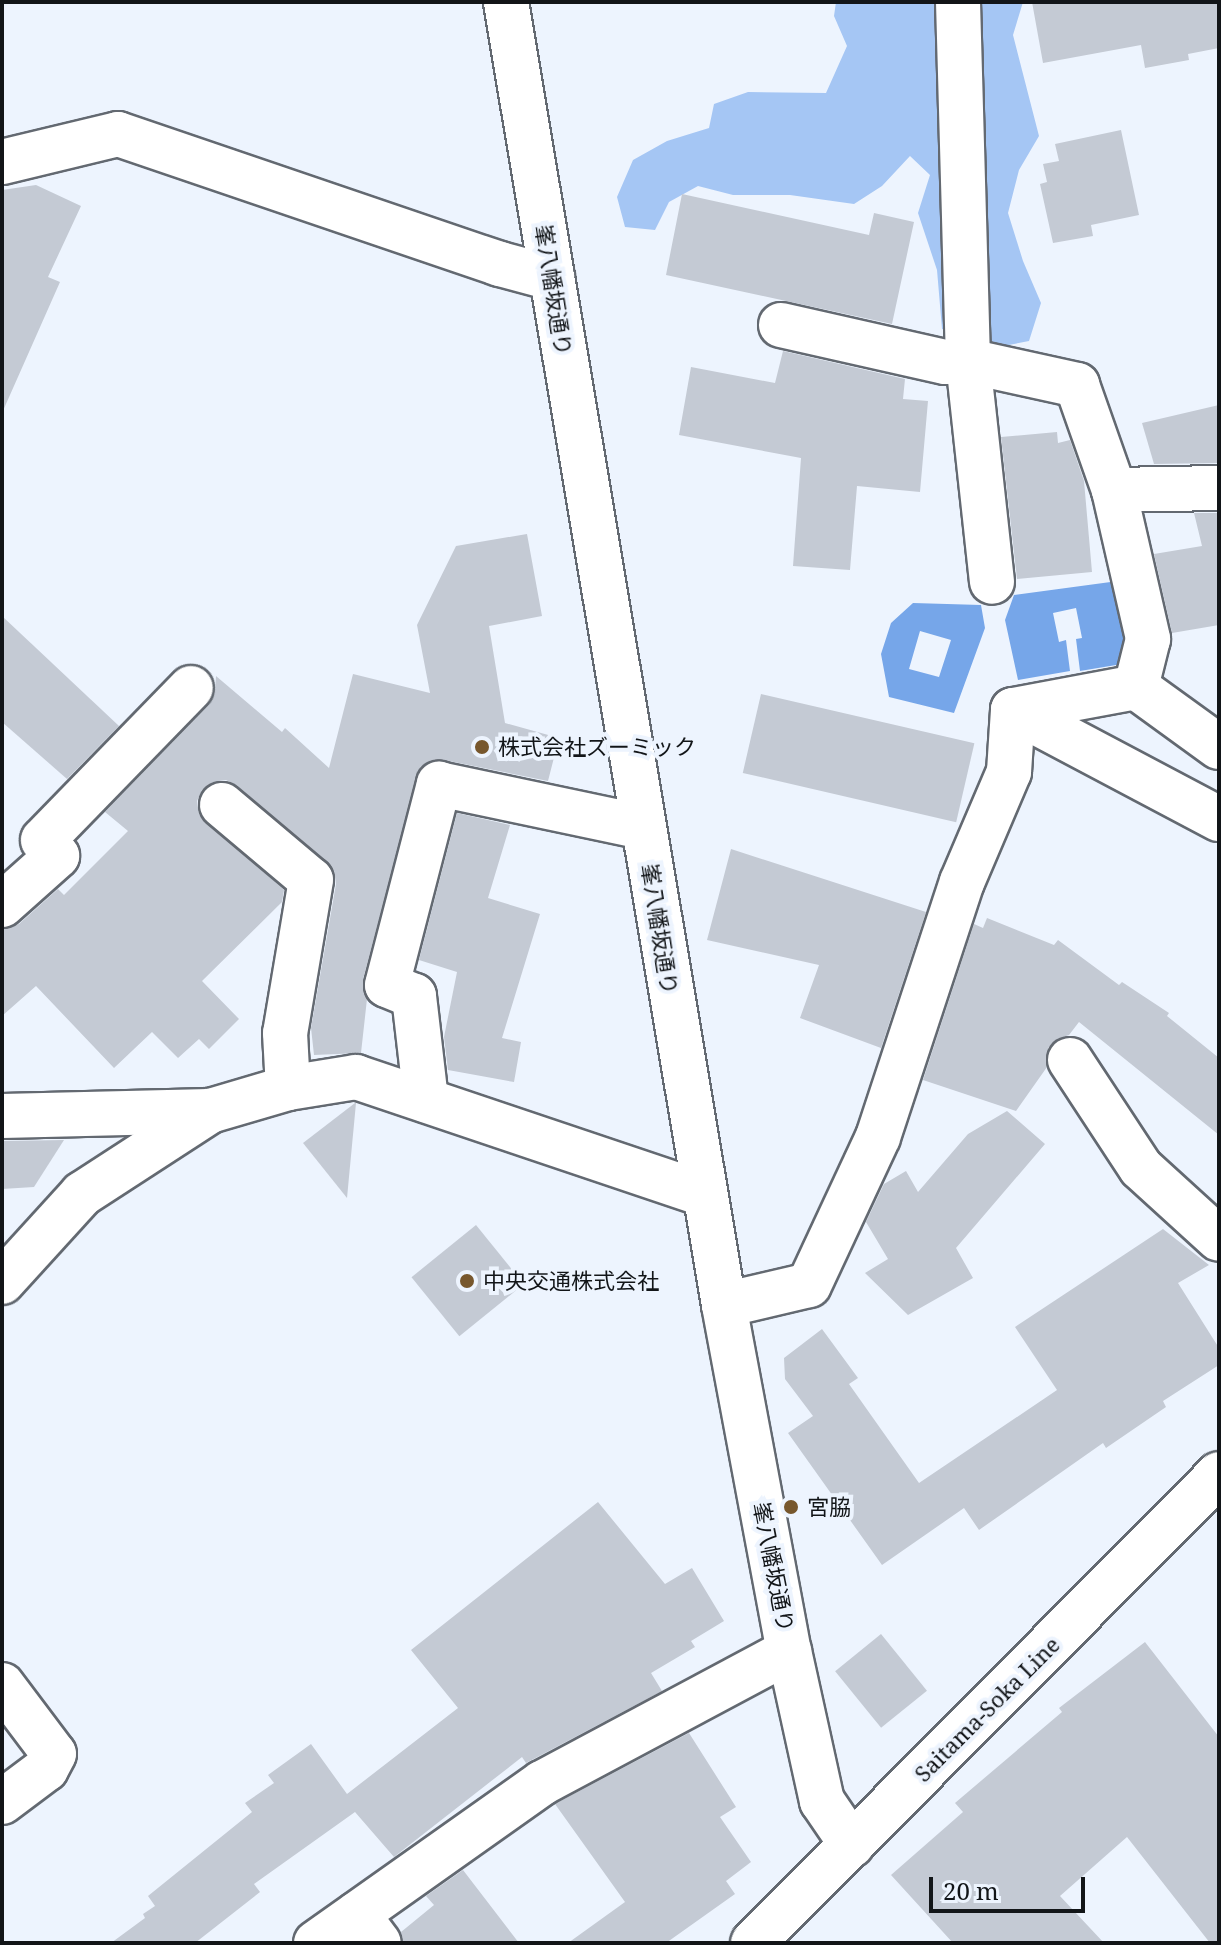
<!DOCTYPE html>
<meta charset="utf-8">
<style>
body{margin:0}
#map{position:relative;width:1221px;height:1945px;overflow:hidden;background:#edf4fe;font-family:"Noto Serif","Noto Sans JP",serif}
div>[style]{position:absolute}
.green>*{inset:0;background:#a5c6f4}
.water>*{inset:0;background:#76a6e9}
.building>*{inset:0;background:#c4cad4;transform-origin:0 0}
.roads{filter:drop-shadow(2px 0 #636971) drop-shadow(-2px 0 #636971) drop-shadow(0 2px #636971) drop-shadow(0 -2px #636971)}
.minor>*{height:44px;margin:-22px;padding:0 22px;transform-origin:22px;border-radius:22px;background:#fff}
.major>*{height:44px;margin:-22px;padding:0 22px;transform-origin:22px;border-radius:22px;background:#fff}
.dots>*{width:22px;height:22px;translate:-50% -50%;box-sizing:border-box;border:4px solid #edf4fe;border-radius:50%}
span{translate:-50% -50%;white-space:nowrap;text-align:center;line-height:1.15;-webkit-text-stroke:8px #edf4fe;paint-order:stroke}
.street-label{font-size:22px;color:#121518}
.poi-label{font-size:22px;color:#121518}
.left{translate:0 -50%;text-align:left}
.frame{position:absolute;inset:0;border:4px solid #121518;pointer-events:none}
.scale{position:absolute;left:929px;top:1877px;width:156px;height:36px;box-sizing:border-box;border:4px solid #121518;border-top:0;padding-left:10px;font-size:24px;line-height:28px;white-space:nowrap;color:#121518;-webkit-text-stroke:6px #edf4fe;paint-order:stroke}
</style>
<div id="map">
<div class="green">
<i style="clip-path:polygon(836px 2px,1023px 2px,1013px 35px,1039px 136px,1019px 170px,1008px 213px,1023px 261px,1041px 303px,1029px 341px,998px 347px,942px 329px,937px 270px,918px 213px,930px 175px,910px 156px,882px 186px,854px 204px,790px 195px,733px 195px,698px 186px,669px 202px,655px 230px,625px 227px,617px 197px,633px 160px,667px 141px,709px 128px,714px 104px,748px 92px,826px 93px,847px 46px,834px 16px)"></i>
</div>
<div class="water">
<i style="clip-path:polygon(1118px 581px,1128px 663px,1080px 671px,1076px 639px,1082px 638px,1076px 608px,1053px 613px,1059px 642px,1066px 640px,1070px 671px,1018px 680px,1005px 620px,1014px 595px)"></i>
<i style="clip-path:polygon(evenodd,913px 603px,981px 605px,985px 628px,954px 713px,889px 697px,881px 654px,891px 623px,913px 603px,920px 631px,951px 640px,939px 677px,909px 669px,920px 631px)"></i>
</div>
<div class="building">
<i style="clip-path:polygon(1032px 2px,1219px 2px,1219px 48px,1188px 54px,1189px 60px,1145px 68px,1141px 45px,1043px 63px)"></i>
<i style="clip-path:polygon(1121px 130px,1139px 215px,1091px 225px,1093px 236px,1053px 243px,1040px 184px,1047px 182px,1043px 164px,1059px 161px,1055px 144px)"></i>
<i style="clip-path:polygon(36px 185px,81px 206px,48px 277px,60px 282px,2px 413px,2px 190px)"></i>
<i style="clip-path:polygon(682px 194px,869px 235px,874px 213px,914px 222px,892px 324px,666px 275px)"></i>
<i style="clip-path:polygon(783px 351px,905px 379px,903px 399px,928px 401px,920px 492px,857px 486px,850px 570px,793px 566px,801px 458px,679px 435px,691px 367px,775px 383px)"></i>
<i style="clip-path:polygon(1219px 405px,1219px 463px,1154px 464px,1142px 423px)"></i>
<i style="clip-path:polygon(1057px 432px,1058px 443px,1070px 440px,1084px 481px,1092px 572px,1017px 579px,1001px 437px)"></i>
<i style="clip-path:polygon(1194px 513px,1219px 513px,1219px 625px,1172px 633px,1154px 554px,1202px 546px)"></i>
<i style="clip-path:polygon(527px 534px,542px 616px,489px 626px,505px 723px,559px 738px,548px 781px,444px 760px,431px 760px,420px 767px,363px 979px,367px 999px,361px 1053px,314px 1055px,311px 1028px,336px 884px,334px 871px,238px 786px,226px 780px,213px 782px,202px 790px,197px 801px,199px 814px,284px 890px,282px 902px,202px 981px,239px 1019px,209px 1049px,199px 1039px,178px 1058px,152px 1032px,114px 1068px,36px 986px,2px 1016px,2px 929px,19px 924px,58px 889px,64px 895px,128px 831px,105px 812px,209px 705px,215px 693px,216px 676px,282px 732px,285px 728px,329px 768px,353px 674px,430px 693px,417px 625px,456px 546px)"></i>
<i style="clip-path:polygon(2px 616px,119px 726px,67px 779px,2px 722px)"></i>
<i style="left:761px;top:694px;width:219px;height:81px;rotate:13deg"></i>
<i style="clip-path:polygon(457px 813px,510px 825px,488px 898px,540px 914px,502px 1038px,521px 1042px,514px 1082px,448px 1070px,444px 1037px,457px 972px,419px 960px)"></i>
<i style="clip-path:polygon(731px 849px,926px 912px,881px 1048px,800px 1018px,819px 965px,707px 940px)"></i>
<i style="clip-path:polygon(987px 918px,1054px 945px,1058px 940px,1119px 985px,1122px 982px,1169px 1013px,1167px 1016px,1219px 1058px,1219px 1135px,1079px 1022px,1069px 1035px,1057px 1039px,1048px 1048px,1047px 1067px,1016px 1111px,923px 1080px,974px 924px,983px 928px)"></i>
<i style="clip-path:polygon(355px 1103px,356px 1103px,347px 1198px,303px 1143px)"></i>
<i style="clip-path:polygon(1007px 1111px,1045px 1144px,956px 1248px,973px 1278px,908px 1315px,865px 1273px,888px 1259px,866px 1222px,884px 1184px,906px 1171px,918px 1192px,968px 1134px)"></i>
<i style="clip-path:polygon(64px 1140px,34px 1187px,2px 1189px,2px 1141px)"></i>
<i style="left:476px;top:1225px;width:76px;height:83px;rotate:51deg"></i>
<i style="clip-path:polygon(1163px 1229px,1209px 1265px,1178px 1283px,1219px 1348px,1219px 1365px,1163px 1401px,1166px 1407px,1106px 1448px,1103px 1443px,979px 1530px,964px 1508px,882px 1565px,788px 1433px,813px 1416px,785px 1379px,784px 1358px,822px 1329px,858px 1378px,849px 1384px,919px 1483px,1057px 1390px,1015px 1327px)"></i>
<i style="clip-path:polygon(598px 1502px,665px 1584px,692px 1568px,724px 1621px,691px 1641px,695px 1647px,651px 1673px,662px 1691px,526px 1763px,522px 1757px,394px 1857px,355px 1812px,254px 1884px,260px 1892px,195px 1943px,111px 1943px,145px 1918px,143px 1914px,155px 1906px,148px 1896px,252px 1812px,245px 1803px,274px 1783px,268px 1775px,311px 1744px,347px 1794px,458px 1708px,411px 1650px)"></i>
<i style="left:881px;top:1634px;width:73px;height:59px;rotate:51deg"></i>
<i style="clip-path:polygon(1145px 1642px,1219px 1737px,1219px 1943px,1210px 1943px,1127px 1837px,1060px 1896px,1104px 1943px,953px 1943px,891px 1875px,963px 1812px,955px 1803px,1062px 1712px,1059px 1708px)"></i>
<i style="clip-path:polygon(689px 1733px,736px 1807px,720px 1817px,751px 1862px,726px 1881px,735px 1894px,666px 1943px,568px 1943px,625px 1902px,555px 1804px)"></i>
<i style="clip-path:polygon(463px 1870px,519px 1943px,403px 1943px,401px 1932px,434px 1905px,426px 1896px)"></i>
</div>
<div class="roads">
<div class="minor">
<i style="left:506px;top:2px;width:1321px;rotate:80.5deg"></i>
<i style="left:724px;top:1305px;width:352px;rotate:79.4deg"></i>
<i style="left:789px;top:1651px;width:154px;rotate:77.6deg"></i>
<i style="left:822px;top:1801px;width:53px;rotate:55.7deg"></i>
<i style="left:958px;top:2px;width:359px;rotate:88.4deg"></i>
<i style="left:968px;top:361px;width:222px;rotate:83.8deg"></i>
<i style="left:2px;top:162px;width:119px;rotate:-13.6deg"></i>
<i style="left:118px;top:134px;width:404px;rotate:18.8deg"></i>
<i style="left:500px;top:264px;width:54px;rotate:15.1deg"></i>
<i style="left:781px;top:325px;width:168px;rotate:12.7deg"></i>
<i style="left:945px;top:362px;width:23px;rotate:-2deg"></i>
<i style="left:968px;top:361px;width:112px;rotate:12.4deg"></i>
<i style="left:1077px;top:385px;width:111px;rotate:70.6deg"></i>
<i style="left:1114px;top:490px;width:153px;rotate:77.1deg"></i>
<i style="left:1148px;top:639px;width:49px;rotate:104deg"></i>
<i style="left:1114px;top:490px;width:105px;rotate:-1.1deg"></i>
<i style="left:1013px;top:710px;width:233px;rotate:27.9deg"></i>
<i style="left:1013px;top:710px;width:125px;rotate:-10.6deg"></i>
<i style="left:1136px;top:687px;width:102px;rotate:35.9deg"></i>
<i style="left:222px;top:805px;width:116px;rotate:40.1deg"></i>
<i style="left:311px;top:880px;width:155px;rotate:99.6deg"></i>
<i style="left:285px;top:1033px;width:55px;rotate:86.9deg"></i>
<i style="left:2px;top:905px;width:74px;rotate:-41.7deg"></i>
<i style="left:57px;top:856px;width:21px;rotate:-131deg"></i>
<i style="left:43px;top:840px;width:212px;rotate:-45.8deg"></i>
<i style="left:1070px;top:1060px;width:129px;rotate:56.7deg"></i>
<i style="left:1141px;top:1168px;width:105px;rotate:42.3deg"></i>
<i style="left:426px;top:1100px;width:105px;rotate:-96.6deg"></i>
<i style="left:414px;top:996px;width:29px;rotate:-158deg"></i>
<i style="left:387px;top:985px;width:208px;rotate:-75.5deg"></i>
<i style="left:439px;top:784px;width:208px;rotate:11.9deg"></i>
<i style="left:2px;top:1116px;width:208px;rotate:-1.4deg"></i>
<i style="left:210px;top:1111px;width:81px;rotate:-16.4deg"></i>
<i style="left:288px;top:1088px;width:69px;rotate:-9.2deg"></i>
<i style="left:356px;top:1077px;width:367px;rotate:18.6deg"></i>
<i style="left:2px;top:1282px;width:119px;rotate:-47.7deg"></i>
<i style="left:82px;top:1194px;width:153px;rotate:-33deg"></i>
<i style="left:724px;top:1305px;width:87px;rotate:-13.2deg"></i>
<i style="left:809px;top:1285px;width:163px;rotate:-65deg"></i>
<i style="left:878px;top:1137px;width:268px;rotate:-71.8deg"></i>
<i style="left:962px;top:882px;width:120px;rotate:-66.9deg"></i>
<i style="left:1009px;top:772px;width:62px;rotate:-86.3deg"></i>
<i style="left:2px;top:1685px;width:86px;rotate:53deg"></i>
<i style="left:54px;top:1754px;width:17px;rotate:118deg"></i>
<i style="left:46px;top:1769px;width:55px;rotate:143.1deg"></i>
<i style="left:357px;top:1914px;width:36px;rotate:53deg"></i>
<i style="left:316px;top:1943px;width:277px;rotate:-35.3deg"></i>
<i style="left:542px;top:1783px;width:280px;rotate:-28.1deg"></i>
</div>
<div class="major">
<i style="left:753px;top:1943px;width:661px;rotate:-45.18deg"></i>
</div>
</div>
<div class="dots">
<i style="left:482px;top:747px;background:#77572d"></i>
<i style="left:467px;top:1281px;background:#77572d"></i>
<i style="left:791px;top:1507px;background:#77572d"></i>
</div>
<div class="street-label">
<span style="left:554px;top:290px;rotate:81deg">峯八幡坂通り</span>
<span style="left:660px;top:929px;rotate:81deg">峯八幡坂通り</span>
<span style="left:774px;top:1567px;rotate:79deg">峯八幡坂通り</span>
<span style="left:987px;top:1709px;rotate:-45deg">Saitama-Soka Line</span>
</div>
<div class="poi-label">
<span class="left" style="left:498px;top:747px">株式会社ズーミック</span>
<span class="left" style="left:483px;top:1281px">中央交通株式会社</span>
<span class="left" style="left:807px;top:1507px">宮脇</span>
</div>
<div class="frame"></div>
<div class="scale">20 m</div>
</div>
